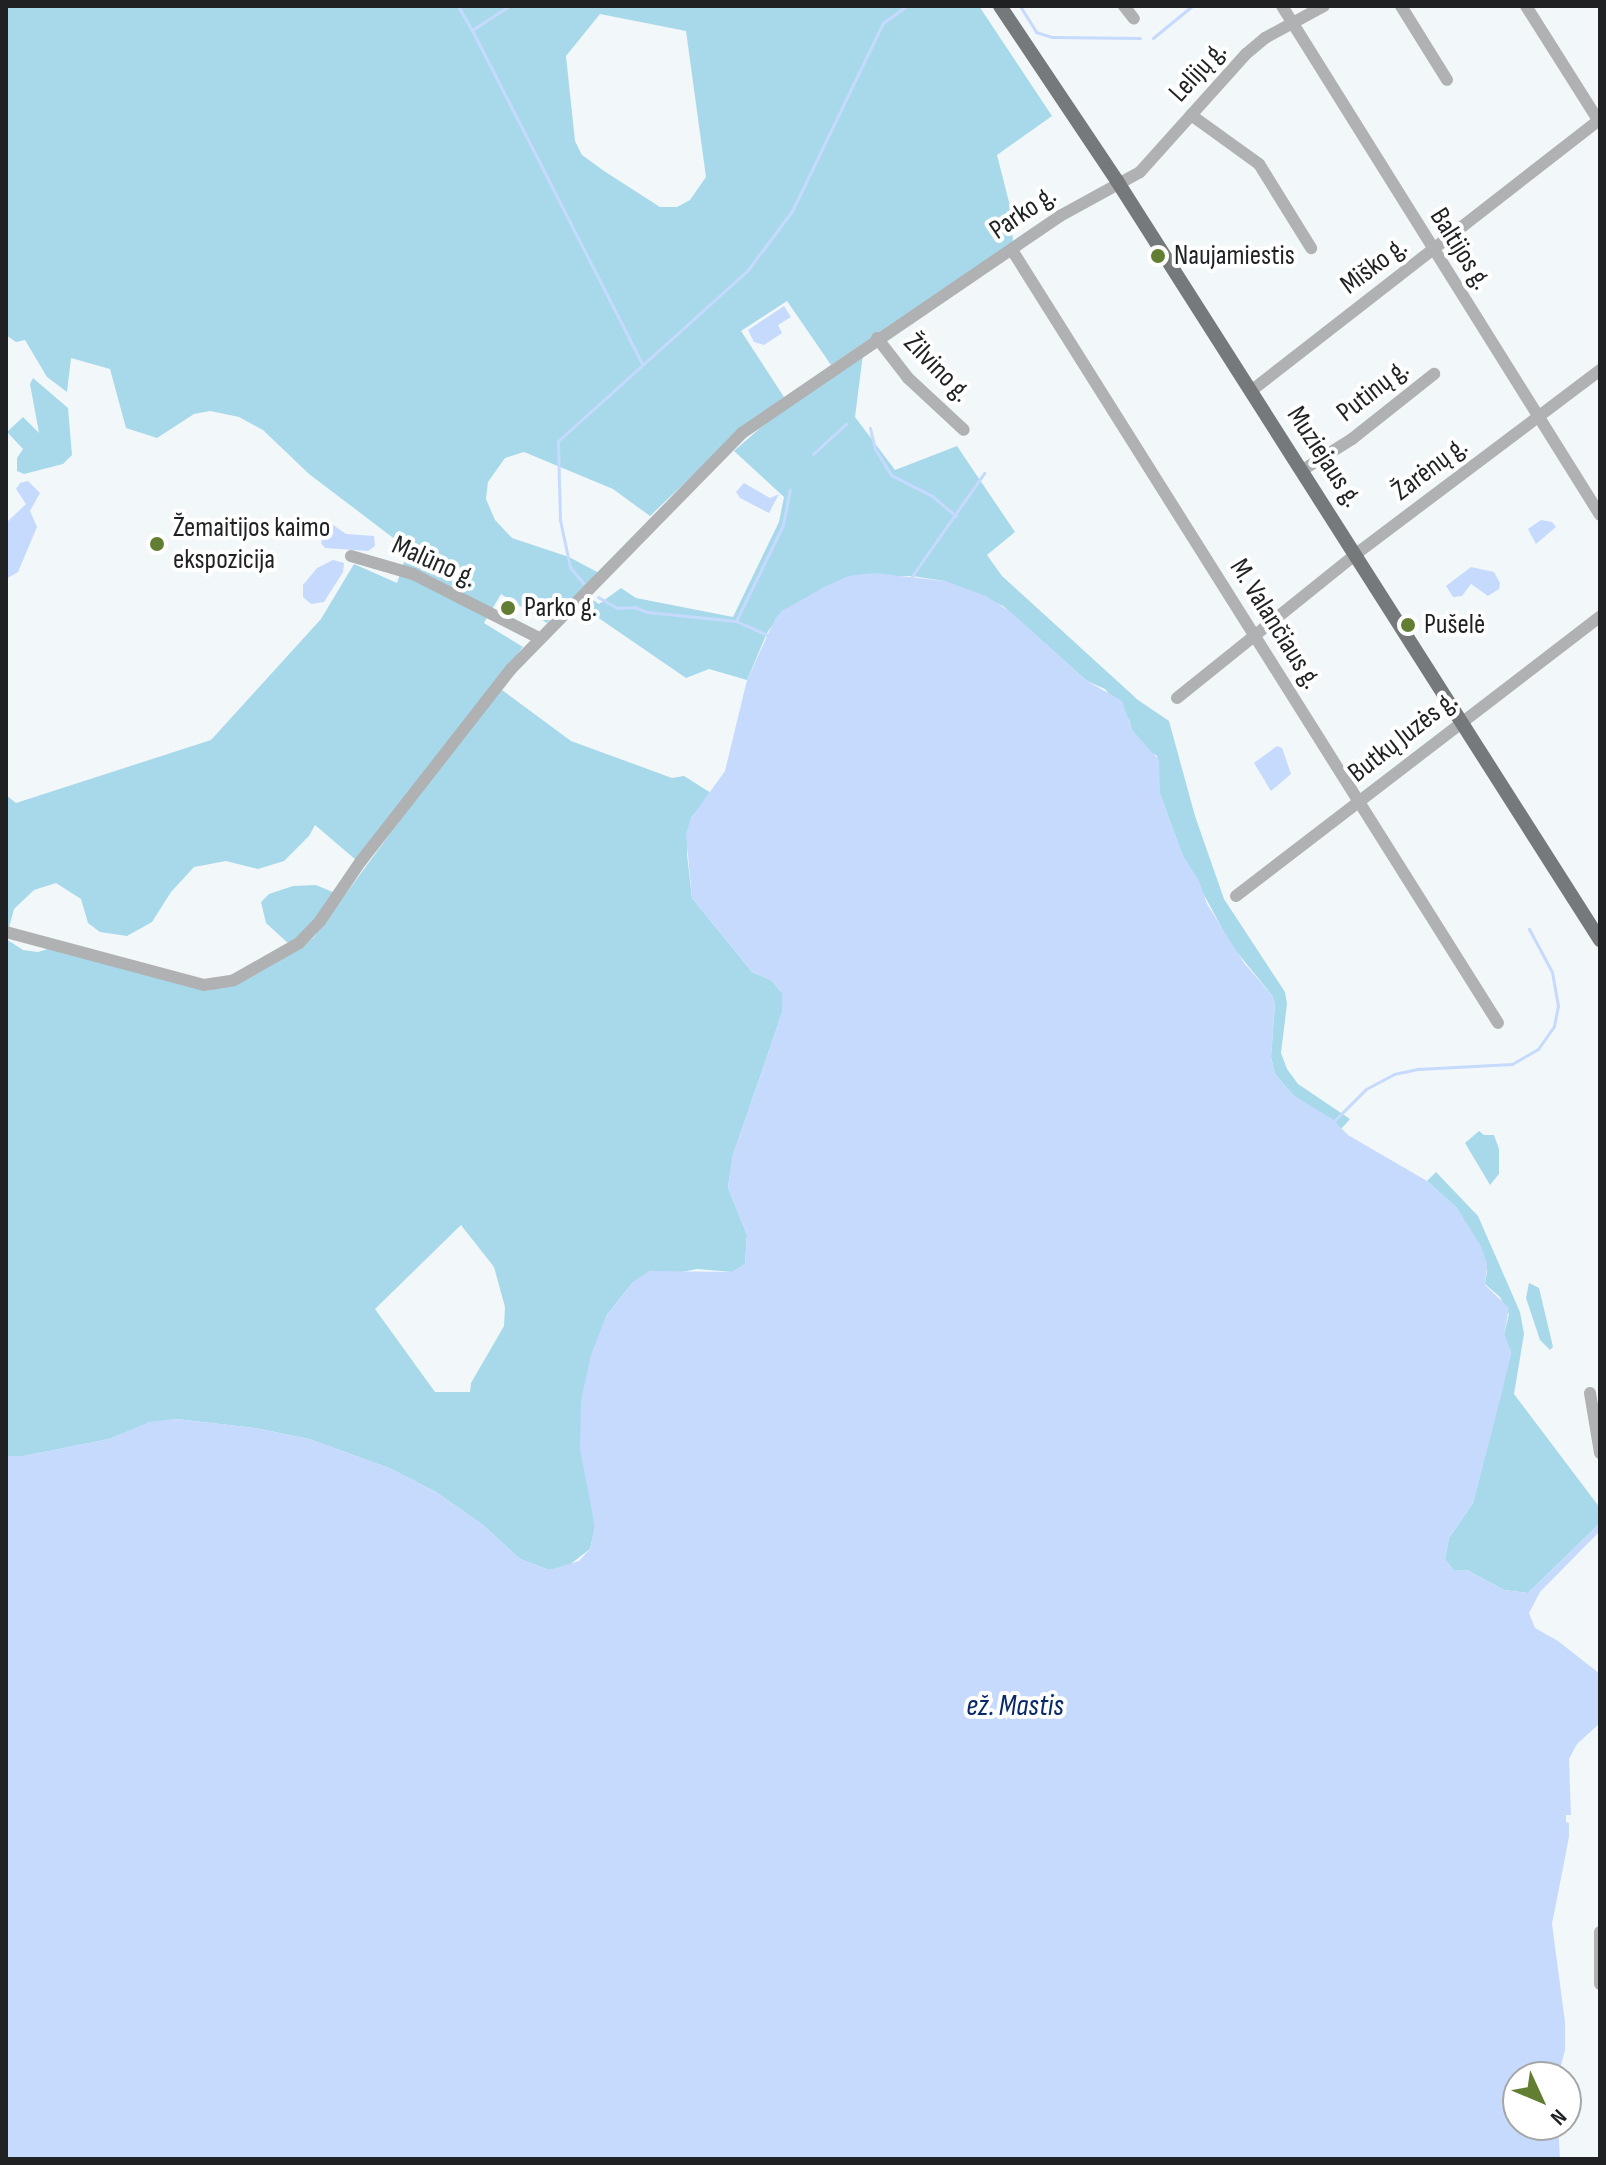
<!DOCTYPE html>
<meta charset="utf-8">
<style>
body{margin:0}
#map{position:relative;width:1606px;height:2165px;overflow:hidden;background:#f2f7f9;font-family:"Sofia Sans Condensed",sans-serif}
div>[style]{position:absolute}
.green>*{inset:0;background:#a8d9eb}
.water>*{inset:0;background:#c6dafe}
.stream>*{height:3px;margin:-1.5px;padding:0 1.5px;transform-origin:1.5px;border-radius:1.5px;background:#c6dafe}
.minor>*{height:12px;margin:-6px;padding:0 6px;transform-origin:6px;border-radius:6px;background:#b0b1b3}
.major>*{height:14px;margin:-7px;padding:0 7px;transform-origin:7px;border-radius:7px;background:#76797b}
.dots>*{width:22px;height:22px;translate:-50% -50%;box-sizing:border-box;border:4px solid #fff;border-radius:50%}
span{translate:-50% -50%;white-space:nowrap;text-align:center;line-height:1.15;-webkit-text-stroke:8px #fff;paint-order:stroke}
.street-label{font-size:28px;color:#1f2122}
.poi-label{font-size:28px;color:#1f2122}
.left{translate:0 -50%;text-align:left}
.water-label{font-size:30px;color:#072869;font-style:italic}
.frame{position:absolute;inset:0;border:8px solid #1f2122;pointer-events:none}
.north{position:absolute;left:1502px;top:2061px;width:80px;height:80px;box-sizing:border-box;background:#fff;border:2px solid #a5a6a7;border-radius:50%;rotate:134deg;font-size:22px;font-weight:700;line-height:32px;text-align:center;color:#1f2122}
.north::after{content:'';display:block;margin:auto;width:28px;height:36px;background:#627e32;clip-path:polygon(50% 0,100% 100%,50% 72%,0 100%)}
</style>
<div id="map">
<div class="green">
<i style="clip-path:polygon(evenodd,6px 6px,979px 6px,1052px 116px,997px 155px,1011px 210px,1013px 242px,831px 365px,787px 301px,741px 331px,784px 397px,740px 430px,650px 516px,613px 489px,524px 452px,505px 458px,488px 482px,486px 499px,495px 520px,512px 538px,569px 557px,599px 573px,547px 623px,501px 594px,484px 623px,523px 647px,356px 860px,315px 825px,309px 836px,284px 861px,258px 869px,226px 861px,194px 867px,171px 892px,152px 922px,127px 936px,100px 932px,88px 923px,81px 899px,56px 883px,34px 890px,14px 909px,6px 939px,23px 950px,38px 952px,51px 948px,206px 991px,238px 982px,301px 948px,314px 937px,498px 687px,571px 741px,672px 778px,684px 776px,711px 793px,691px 818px,687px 854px,692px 898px,752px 972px,771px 980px,782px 993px,782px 1013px,733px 1155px,728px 1187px,747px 1235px,745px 1264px,732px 1272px,697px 1269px,633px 1282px,606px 1316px,592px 1503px,595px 1527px,590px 1549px,568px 1566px,549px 1570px,520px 1559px,483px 1525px,436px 1492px,389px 1468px,309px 1439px,255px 1428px,176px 1419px,149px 1423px,109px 1439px,24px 1456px,6px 1456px,6px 795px,16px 803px,211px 740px,321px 619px,354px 564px,397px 583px,406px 556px,396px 540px,309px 474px,263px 430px,239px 417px,210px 411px,194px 414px,157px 438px,126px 428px,110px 369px,71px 358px,67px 392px,47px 377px,25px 340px,16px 342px,6px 335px,6px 6px,600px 14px,686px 31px,706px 177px,690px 200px,677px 207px,660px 207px,604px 171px,582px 155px,575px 141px,566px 56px,600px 14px,6px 6px,461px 1225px,494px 1267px,505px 1307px,504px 1326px,471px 1383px,470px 1392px,435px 1392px,375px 1309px,461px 1225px)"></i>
<i style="clip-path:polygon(863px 354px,855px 417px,895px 470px,957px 446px,1015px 532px,987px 555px,1002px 576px,1138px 700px,1169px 721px,1195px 816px,1224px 899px,1285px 992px,1287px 1004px,1281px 1053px,1287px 1069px,1298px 1084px,1350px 1119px,1341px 1129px,1293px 1095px,1275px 1074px,1271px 1057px,1275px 1004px,1272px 995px,1231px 945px,1182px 854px,1160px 794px,1157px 756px,1147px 750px,1132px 730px,1129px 720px,1105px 689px,1087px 681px,1003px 606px,945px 581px,912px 576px,849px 576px,782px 611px,767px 633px,747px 680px,709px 669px,686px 678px,584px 608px,590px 598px,599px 604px,621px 588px,636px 598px,733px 617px,779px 522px,784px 497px,734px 451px,789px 403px)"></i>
<i style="clip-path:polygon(33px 378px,68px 408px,72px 455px,63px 464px,24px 474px,17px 471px,17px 458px,23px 449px,7px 432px,23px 417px,39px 433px,30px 384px)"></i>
<i style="clip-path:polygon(316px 885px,335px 893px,317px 919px,290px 945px,266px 923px,261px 902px,269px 894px,293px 886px)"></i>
<i style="clip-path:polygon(1479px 1131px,1484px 1135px,1494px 1135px,1499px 1149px,1499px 1174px,1490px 1185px,1465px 1143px)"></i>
<i style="clip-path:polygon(1436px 1172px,1478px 1216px,1520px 1312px,1524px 1334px,1514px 1394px,1600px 1508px,1600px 1523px,1528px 1593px,1504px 1590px,1467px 1570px,1454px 1571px,1445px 1559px,1449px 1538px,1473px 1503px,1511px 1353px,1504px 1335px,1509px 1314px,1500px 1297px,1485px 1284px,1487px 1271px,1457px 1208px,1427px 1181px)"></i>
<i style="clip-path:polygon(1529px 1283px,1539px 1288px,1553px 1347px,1550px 1350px,1540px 1340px,1526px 1298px)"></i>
</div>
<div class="water">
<i style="clip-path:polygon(784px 306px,791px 317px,778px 325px,782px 333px,764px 345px,754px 342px,748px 330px)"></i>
<i style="clip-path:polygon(28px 481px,40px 493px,30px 511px,37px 527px,18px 572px,6px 579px,6px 523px,26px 504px,16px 489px,20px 483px)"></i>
<i style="clip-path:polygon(744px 483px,770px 498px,779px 494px,769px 513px,740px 498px,736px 492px)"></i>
<i style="clip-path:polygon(1541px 520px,1552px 522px,1556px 527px,1536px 544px,1528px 529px)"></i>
<i style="clip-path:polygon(329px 522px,346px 534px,374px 536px,375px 546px,368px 551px,325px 548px,321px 543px)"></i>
<i style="clip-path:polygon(333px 560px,344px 563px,343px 572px,324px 602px,311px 604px,303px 597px,303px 585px,317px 568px)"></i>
<i style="clip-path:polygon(1471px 567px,1494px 572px,1500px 583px,1499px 589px,1488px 596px,1471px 584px,1462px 596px,1453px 597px,1446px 586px)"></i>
<i style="clip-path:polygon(874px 573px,945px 581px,986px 596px,1012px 613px,1087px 681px,1122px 701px,1132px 730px,1159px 760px,1160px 794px,1182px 854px,1199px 881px,1207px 904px,1244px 963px,1272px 995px,1275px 1004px,1271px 1057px,1275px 1074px,1293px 1095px,1332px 1119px,1348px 1135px,1427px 1181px,1457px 1208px,1481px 1246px,1487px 1264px,1485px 1285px,1509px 1308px,1504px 1335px,1511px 1353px,1502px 1392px,1473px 1503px,1449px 1538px,1445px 1559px,1454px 1571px,1467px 1570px,1504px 1590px,1528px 1593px,1600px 1523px,1600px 1531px,1540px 1592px,1529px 1613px,1535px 1628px,1558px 1641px,1600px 1674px,1600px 1723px,1577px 1744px,1569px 1759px,1571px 1815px,1566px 1815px,1566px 1822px,1569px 1823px,1569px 1837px,1552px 1924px,1565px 2022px,1565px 2050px,1558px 2077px,1518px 2077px,1518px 2125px,1558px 2125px,1560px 2159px,6px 2159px,6px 1456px,24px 1456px,109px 1439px,149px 1422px,176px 1419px,255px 1428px,309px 1439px,389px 1468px,436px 1492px,483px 1525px,520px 1559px,549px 1570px,579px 1561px,590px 1549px,595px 1527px,580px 1449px,581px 1401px,591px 1355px,606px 1316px,633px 1282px,649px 1271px,732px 1272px,745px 1264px,747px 1235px,728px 1187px,733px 1155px,782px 1013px,782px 993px,771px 980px,752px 972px,692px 898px,686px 834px,691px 818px,725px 771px,747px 680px,775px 619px,782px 611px,824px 587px,849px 576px)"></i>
<i style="clip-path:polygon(1277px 746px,1282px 748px,1291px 774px,1271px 791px,1254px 763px)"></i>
</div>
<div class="stream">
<i style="left:458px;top:6px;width:28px;rotate:60deg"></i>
<i style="left:509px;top:6px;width:44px;rotate:147deg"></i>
<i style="left:472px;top:30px;width:376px;rotate:63deg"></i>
<i style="left:1020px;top:6px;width:31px;rotate:58deg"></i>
<i style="left:1036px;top:32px;width:16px;rotate:18deg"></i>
<i style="left:1051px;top:37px;width:89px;rotate:0.6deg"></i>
<i style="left:1153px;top:38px;width:50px;rotate:-39.4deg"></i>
<i style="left:870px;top:428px;width:22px;rotate:77deg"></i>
<i style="left:875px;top:449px;width:31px;rotate:58deg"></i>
<i style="left:891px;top:475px;width:46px;rotate:27.1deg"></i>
<i style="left:932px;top:496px;width:31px;rotate:40deg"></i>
<i style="left:813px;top:454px;width:45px;rotate:-42.3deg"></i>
<i style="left:912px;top:576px;width:126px;rotate:-55deg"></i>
<i style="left:583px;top:583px;width:21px;rotate:-129deg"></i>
<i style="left:570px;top:567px;width:48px;rotate:-102deg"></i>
<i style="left:560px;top:520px;width:79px;rotate:-91.5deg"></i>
<i style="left:558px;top:441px;width:254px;rotate:-42deg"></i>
<i style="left:747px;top:271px;width:75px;rotate:-53.1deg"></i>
<i style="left:792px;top:211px;width:209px;rotate:-64.2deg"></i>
<i style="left:883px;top:23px;width:29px;rotate:-36deg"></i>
<i style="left:598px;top:597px;width:22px;rotate:30deg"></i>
<i style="left:617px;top:608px;width:17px;rotate:-3deg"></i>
<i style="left:634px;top:607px;width:14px;rotate:21deg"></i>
<i style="left:647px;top:612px;width:89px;rotate:5.8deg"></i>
<i style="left:736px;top:621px;width:37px;rotate:24deg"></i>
<i style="left:736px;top:621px;width:107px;rotate:-63.9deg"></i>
<i style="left:783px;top:525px;width:36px;rotate:-79deg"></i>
<i style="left:1334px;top:1121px;width:45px;rotate:-45deg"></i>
<i style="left:1366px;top:1089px;width:32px;rotate:-28deg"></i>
<i style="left:1394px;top:1074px;width:25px;rotate:-12deg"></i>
<i style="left:1418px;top:1069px;width:94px;rotate:-3deg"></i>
<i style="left:1512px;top:1064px;width:30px;rotate:-30deg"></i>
<i style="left:1538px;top:1049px;width:28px;rotate:-55deg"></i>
<i style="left:1554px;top:1026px;width:20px;rotate:-79deg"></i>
<i style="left:1558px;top:1006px;width:35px;rotate:-100deg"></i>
<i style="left:1552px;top:972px;width:49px;rotate:-118.1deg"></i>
</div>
<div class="minor">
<i style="left:1124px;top:6px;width:16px;rotate:52deg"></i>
<i style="left:1282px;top:6px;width:600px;rotate:58deg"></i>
<i style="left:1401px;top:6px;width:87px;rotate:58.1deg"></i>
<i style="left:1526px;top:6px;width:138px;rotate:57.7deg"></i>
<i style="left:1191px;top:115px;width:84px;rotate:35.8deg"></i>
<i style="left:1259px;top:164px;width:99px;rotate:58.2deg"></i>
<i style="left:1012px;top:250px;width:913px;rotate:57.84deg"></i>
<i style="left:877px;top:338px;width:51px;rotate:52.2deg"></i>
<i style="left:908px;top:378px;width:76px;rotate:42.9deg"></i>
<i style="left:1251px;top:391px;width:442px;rotate:-37.9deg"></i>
<i style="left:1301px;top:471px;width:60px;rotate:-32.1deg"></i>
<i style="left:1352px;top:439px;width:105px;rotate:-38.4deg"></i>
<i style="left:351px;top:556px;width:65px;rotate:16.2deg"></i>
<i style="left:413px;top:574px;width:141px;rotate:26.9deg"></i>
<i style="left:1177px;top:698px;width:230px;rotate:-38.8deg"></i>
<i style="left:1356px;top:554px;width:306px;rotate:-37deg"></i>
<i style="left:1236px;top:896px;width:459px;rotate:-37.5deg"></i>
<i style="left:6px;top:932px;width:205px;rotate:15deg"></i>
<i style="left:204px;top:985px;width:30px;rotate:-9deg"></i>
<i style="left:234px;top:980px;width:75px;rotate:-29.6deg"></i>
<i style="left:299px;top:943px;width:30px;rotate:-46deg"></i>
<i style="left:320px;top:921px;width:73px;rotate:-55.7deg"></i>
<i style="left:361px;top:861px;width:244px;rotate:-52deg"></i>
<i style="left:511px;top:669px;width:330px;rotate:-45.6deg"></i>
<i style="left:742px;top:433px;width:385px;rotate:-34.3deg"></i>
<i style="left:1060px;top:216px;width:91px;rotate:-28.8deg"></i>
<i style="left:1140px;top:172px;width:159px;rotate:-48.1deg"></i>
<i style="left:1246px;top:54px;width:25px;rotate:-40deg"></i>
<i style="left:1265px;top:38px;width:67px;rotate:-28.5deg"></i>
<i style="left:1590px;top:1393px;width:61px;rotate:80.5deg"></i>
<i style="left:1600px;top:1932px;width:52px;rotate:90deg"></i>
</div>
<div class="major">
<i style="left:1000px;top:6px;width:211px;rotate:56.2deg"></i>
<i style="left:1117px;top:181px;width:900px;rotate:57.53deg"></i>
</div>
<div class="dots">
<i style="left:1158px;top:256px;background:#627e32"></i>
<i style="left:157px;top:544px;background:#627e32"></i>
<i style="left:508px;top:608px;background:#627e32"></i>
<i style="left:1408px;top:625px;background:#627e32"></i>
</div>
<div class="street-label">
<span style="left:1198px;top:72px;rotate:-48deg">Lelijų g.</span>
<span style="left:1023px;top:213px;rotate:-34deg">Parko g.</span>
<span style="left:1460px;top:249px;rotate:58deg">Baltijos g.</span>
<span style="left:1374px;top:266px;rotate:-37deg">Miško g.</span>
<span style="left:937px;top:368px;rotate:46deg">Žilvino g.</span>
<span style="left:1373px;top:391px;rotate:-38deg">Putinų g.</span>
<span style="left:1324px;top:457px;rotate:57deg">Muziejaus g.</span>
<span style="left:1430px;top:469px;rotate:-37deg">Žarėnų g.</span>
<span style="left:434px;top:562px;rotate:24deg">Malūno g.</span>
<span style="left:1275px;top:624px;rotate:58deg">M. Valančiaus g.</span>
<span style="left:1403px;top:737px;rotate:-38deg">Butkų Juzės g.</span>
</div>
<div class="poi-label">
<span class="left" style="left:1174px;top:256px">Naujamiestis</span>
<span class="left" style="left:173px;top:544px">Žemaitijos kaimo<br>ekspozicija</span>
<span class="left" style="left:524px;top:608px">Parko g.</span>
<span class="left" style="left:1424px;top:625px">Pušelė</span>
</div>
<div class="water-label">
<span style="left:1015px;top:1706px">ež. Mastis</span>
</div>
<div class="frame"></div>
<div class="north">N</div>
</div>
